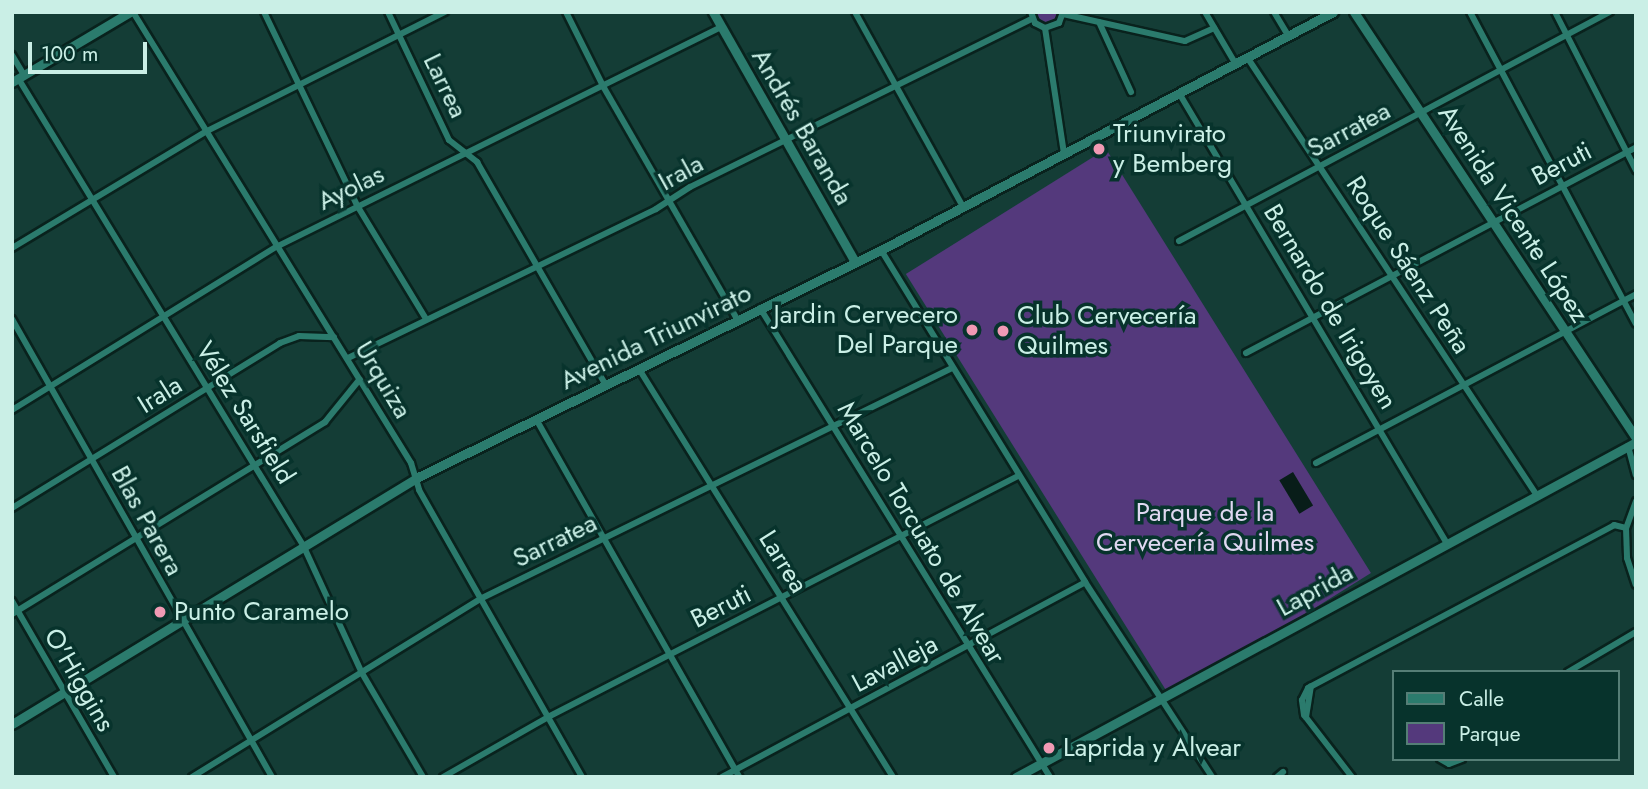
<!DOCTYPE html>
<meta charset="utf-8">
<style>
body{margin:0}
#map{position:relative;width:1648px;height:789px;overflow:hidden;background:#143d36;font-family:Jost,sans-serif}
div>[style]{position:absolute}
.green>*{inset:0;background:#54397c;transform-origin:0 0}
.water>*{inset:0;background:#081d19;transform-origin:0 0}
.roads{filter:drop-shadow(2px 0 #09221d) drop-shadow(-2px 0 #09221d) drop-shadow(0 2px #09221d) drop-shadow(0 -2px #09221d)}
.street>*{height:6px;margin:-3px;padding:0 3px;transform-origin:3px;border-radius:3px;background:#2b7b6d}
.secondary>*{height:9px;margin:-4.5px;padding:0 4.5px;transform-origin:4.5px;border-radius:4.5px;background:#2b7b6d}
.dots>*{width:19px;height:19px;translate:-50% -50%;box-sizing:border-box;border:4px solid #07332c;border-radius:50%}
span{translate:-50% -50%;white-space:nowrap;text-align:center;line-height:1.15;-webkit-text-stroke:7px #07332c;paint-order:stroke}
.street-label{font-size:26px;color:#caefe6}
.poi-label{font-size:26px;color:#caefe6}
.left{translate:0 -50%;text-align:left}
.right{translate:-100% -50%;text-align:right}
.park-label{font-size:26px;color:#e0d8f1}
.frame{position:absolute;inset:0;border:14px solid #caefe6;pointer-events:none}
.legend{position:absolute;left:1392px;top:670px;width:228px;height:91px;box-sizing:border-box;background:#07332c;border:2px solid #557e76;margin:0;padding:9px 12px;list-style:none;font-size:21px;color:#caefe6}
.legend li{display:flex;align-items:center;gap:14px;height:35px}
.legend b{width:35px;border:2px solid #557e76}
.scale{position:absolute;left:28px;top:42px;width:119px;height:32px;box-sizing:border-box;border:4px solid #caefe6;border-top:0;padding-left:9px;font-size:21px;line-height:24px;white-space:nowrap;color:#caefe6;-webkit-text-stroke:5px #07332c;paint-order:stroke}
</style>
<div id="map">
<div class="green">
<i style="clip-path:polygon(1033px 12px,1060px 12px,1054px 23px,1046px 25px)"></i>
<i style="left:1106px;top:149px;width:500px;height:236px;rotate:58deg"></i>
</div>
<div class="water">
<i style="left:1293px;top:472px;width:39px;height:16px;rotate:59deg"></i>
</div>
<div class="roads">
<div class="street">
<i style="left:133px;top:12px;width:530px;rotate:58.35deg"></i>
<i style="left:411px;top:463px;width:28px;rotate:73deg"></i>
<i style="left:419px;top:490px;width:330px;rotate:60.4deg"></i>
<i style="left:264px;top:12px;width:216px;rotate:64.3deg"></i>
<i style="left:358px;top:207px;width:131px;rotate:58.7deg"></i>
<i style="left:388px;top:12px;width:142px;rotate:64.5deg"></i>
<i style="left:449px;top:140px;width:36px;rotate:38deg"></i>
<i style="left:477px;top:162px;width:258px;rotate:60deg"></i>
<i style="left:566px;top:12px;width:83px;rotate:63.4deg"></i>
<i style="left:603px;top:86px;width:269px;rotate:60.1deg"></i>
<i style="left:855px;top:12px;width:223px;rotate:61deg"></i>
<i style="left:1031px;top:12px;width:12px;rotate:70deg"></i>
<i style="left:1035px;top:23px;width:11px;rotate:27deg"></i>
<i style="left:1045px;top:28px;width:15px;rotate:-20deg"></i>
<i style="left:1059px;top:23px;width:12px;rotate:-70deg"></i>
<i style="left:1205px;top:12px;width:59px;rotate:59.5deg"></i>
<i style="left:1274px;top:12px;width:27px;rotate:59deg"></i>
<i style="left:1470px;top:12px;width:353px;rotate:62deg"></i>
<i style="left:1555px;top:12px;width:178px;rotate:62.9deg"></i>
<i style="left:1063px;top:14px;width:125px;rotate:12.5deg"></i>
<i style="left:1185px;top:41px;width:32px;rotate:-24deg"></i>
<i style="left:1099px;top:22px;width:77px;rotate:65.4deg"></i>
<i style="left:1045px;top:28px;width:127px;rotate:81.4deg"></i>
<i style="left:12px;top:55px;width:23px;rotate:59deg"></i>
<i style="left:1247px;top:57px;width:524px;rotate:56.52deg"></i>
<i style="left:18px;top:78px;width:547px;rotate:58.61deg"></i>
<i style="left:303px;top:545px;width:141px;rotate:65.3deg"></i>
<i style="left:362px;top:673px;width:121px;rotate:59.6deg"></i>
<i style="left:1179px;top:93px;width:522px;rotate:59.26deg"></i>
<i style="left:1179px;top:241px;width:488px;rotate:-28deg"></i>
<i style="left:12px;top:248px;width:227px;rotate:-31deg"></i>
<i style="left:207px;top:131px;width:266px;rotate:-26.6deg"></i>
<i style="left:881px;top:250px;width:390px;rotate:58.4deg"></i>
<i style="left:1085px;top:582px;width:233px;rotate:56.9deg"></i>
<i style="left:760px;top:308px;width:551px;rotate:58.27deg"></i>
<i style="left:12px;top:319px;width:527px;rotate:60.42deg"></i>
<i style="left:1246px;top:353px;width:441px;rotate:-27.8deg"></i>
<i style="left:348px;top:358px;width:342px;rotate:-25.8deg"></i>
<i style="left:656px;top:209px;width:40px;rotate:-32.9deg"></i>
<i style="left:690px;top:187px;width:381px;rotate:-26.2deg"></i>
<i style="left:639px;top:369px;width:481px;rotate:58.1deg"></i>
<i style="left:12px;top:410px;width:312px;rotate:-31.7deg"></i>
<i style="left:278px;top:246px;width:495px;rotate:-26.3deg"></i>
<i style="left:536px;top:419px;width:412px;rotate:60.4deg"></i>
<i style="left:1628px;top:446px;width:30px;rotate:75deg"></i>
<i style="left:1316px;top:463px;width:362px;rotate:-27.8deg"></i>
<i style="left:1636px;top:501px;width:29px;rotate:110deg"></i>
<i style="left:1626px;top:528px;width:30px;rotate:88deg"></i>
<i style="left:1627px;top:558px;width:28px;rotate:72deg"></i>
<i style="left:12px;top:508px;width:315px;rotate:-31.6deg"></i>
<i style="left:280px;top:343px;width:20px;rotate:-20deg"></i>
<i style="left:299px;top:336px;width:35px;rotate:2deg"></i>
<i style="left:12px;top:601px;width:203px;rotate:59.9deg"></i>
<i style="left:12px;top:614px;width:367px;rotate:-31.5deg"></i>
<i style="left:325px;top:422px;width:55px;rotate:-50.9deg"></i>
<i style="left:1568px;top:672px;width:79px;rotate:-30.5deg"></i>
<i style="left:1306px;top:717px;width:31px;rotate:-81deg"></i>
<i style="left:1440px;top:759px;width:10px;rotate:29deg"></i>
<i style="left:1449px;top:764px;width:14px;rotate:-21deg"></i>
<i style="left:192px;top:777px;width:339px;rotate:-31.7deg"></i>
<i style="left:480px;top:599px;width:525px;rotate:-26.08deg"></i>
<i style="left:443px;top:777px;width:121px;rotate:-29.7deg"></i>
<i style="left:548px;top:717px;width:528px;rotate:-27.15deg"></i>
<i style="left:722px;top:777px;width:412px;rotate:-28.2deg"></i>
<i style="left:1277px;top:777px;width:8px;rotate:-40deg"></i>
<i style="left:1352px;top:777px;width:78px;rotate:-127.7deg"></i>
<i style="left:1304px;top:715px;width:15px;rotate:-98deg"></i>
<i style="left:1302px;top:700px;width:13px;rotate:-63deg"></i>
<i style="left:1308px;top:688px;width:347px;rotate:-28deg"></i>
<i style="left:1614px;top:525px;width:12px;rotate:14deg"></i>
</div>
<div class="secondary">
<i style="left:713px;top:12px;width:288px;rotate:60.4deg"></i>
<i style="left:1354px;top:12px;width:511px;rotate:56.5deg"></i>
<i style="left:12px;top:82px;width:137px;rotate:-30.7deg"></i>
<i style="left:12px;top:724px;width:473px;rotate:-31.3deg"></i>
<i style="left:416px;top:478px;width:518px;rotate:-26.12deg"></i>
<i style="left:881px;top:250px;width:511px;rotate:-27.77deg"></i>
<i style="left:1016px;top:777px;width:705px;rotate:-28.38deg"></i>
</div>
</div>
<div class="dots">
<i style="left:1099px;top:149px;background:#f09ab4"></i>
<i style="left:972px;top:330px;background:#f09ab4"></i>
<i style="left:1003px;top:331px;background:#f09ab4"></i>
<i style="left:160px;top:612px;background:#f09ab4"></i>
<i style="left:1049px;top:748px;background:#f09ab4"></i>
</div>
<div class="street-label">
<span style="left:445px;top:86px;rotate:64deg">Larrea</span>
<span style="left:802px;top:127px;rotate:60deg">Andrés Baranda</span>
<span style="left:1349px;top:130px;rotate:-28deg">Sarratea</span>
<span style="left:1562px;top:164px;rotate:-28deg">Beruti</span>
<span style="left:681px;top:173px;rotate:-29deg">Irala</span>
<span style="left:351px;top:188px;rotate:-26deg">Ayolas</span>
<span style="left:1513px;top:214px;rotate:57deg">Avenida Vicente López</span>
<span style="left:1408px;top:265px;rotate:57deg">Roque Sáenz Peña</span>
<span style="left:1330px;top:307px;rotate:59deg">Bernardo de Irigoyen</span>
<span style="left:656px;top:337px;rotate:-26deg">Avenida Triunvirato</span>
<span style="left:383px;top:380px;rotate:59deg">Urquiza</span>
<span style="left:160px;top:395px;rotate:-32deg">Irala</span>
<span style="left:245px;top:413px;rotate:58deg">Vélez Sarsfield</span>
<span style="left:147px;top:521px;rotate:61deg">Blas Parera</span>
<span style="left:921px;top:533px;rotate:59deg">Marcelo Torcuato de Alvear</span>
<span style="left:555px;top:541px;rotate:-26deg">Sarratea</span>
<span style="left:783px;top:562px;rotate:58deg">Larrea</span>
<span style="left:1315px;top:590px;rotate:-29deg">Laprida</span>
<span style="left:721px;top:607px;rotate:-27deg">Beruti</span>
<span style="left:895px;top:664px;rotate:-28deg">Lavalleja</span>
<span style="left:79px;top:680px;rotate:60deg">O'Higgins</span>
</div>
<div class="poi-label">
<span class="left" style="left:1113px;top:149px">Triunvirato<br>y Bemberg</span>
<span class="right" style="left:958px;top:330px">Jardin Cervecero<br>Del Parque</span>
<span class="left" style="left:1017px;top:331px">Club Cervecería<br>Quilmes</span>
<span class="left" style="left:174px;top:612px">Punto Caramelo</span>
<span class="left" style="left:1063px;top:748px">Laprida y Alvear</span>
</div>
<div class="park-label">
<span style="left:1205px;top:528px">Parque de la<br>Cervecería Quilmes</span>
</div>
<div class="frame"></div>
<ul class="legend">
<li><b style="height:9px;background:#2b7b6d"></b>Calle</li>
<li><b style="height:19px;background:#54397c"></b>Parque</li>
</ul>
<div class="scale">100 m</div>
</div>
